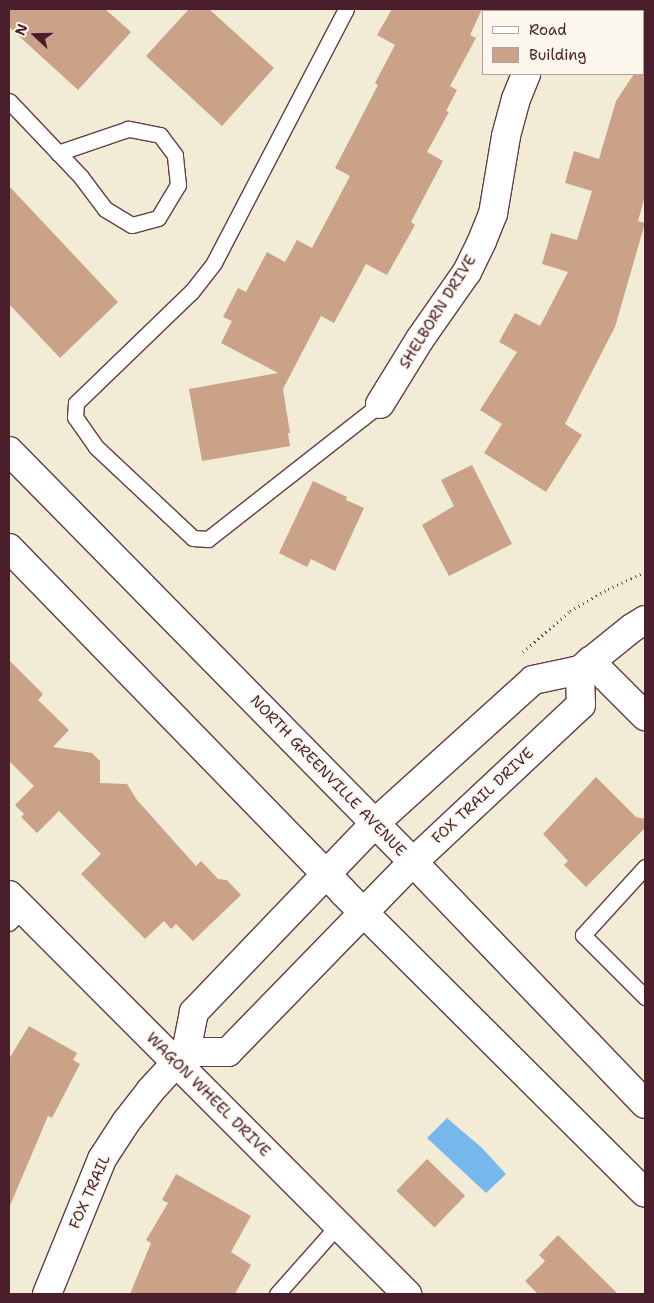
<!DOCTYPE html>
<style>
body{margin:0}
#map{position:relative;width:654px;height:1303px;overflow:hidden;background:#f2ecd6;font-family:"Shantell Sans",sans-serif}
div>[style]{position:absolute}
.water>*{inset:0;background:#77b8ec}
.building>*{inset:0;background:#caa287;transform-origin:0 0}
.path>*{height:3px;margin-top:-1.5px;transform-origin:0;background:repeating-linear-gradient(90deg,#633e45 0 1px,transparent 0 5px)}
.roads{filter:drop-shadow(1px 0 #633e45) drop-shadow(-1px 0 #633e45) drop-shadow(0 1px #633e45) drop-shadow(0 -1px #633e45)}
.service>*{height:15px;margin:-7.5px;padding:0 7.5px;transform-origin:7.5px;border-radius:7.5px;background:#fff}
.minor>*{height:28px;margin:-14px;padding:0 14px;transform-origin:14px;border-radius:14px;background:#fff}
.secondary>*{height:28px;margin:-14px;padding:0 14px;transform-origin:14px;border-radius:14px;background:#fff}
span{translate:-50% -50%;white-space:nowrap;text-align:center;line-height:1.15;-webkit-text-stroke:4px #fbf7ec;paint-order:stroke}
.street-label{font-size:15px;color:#4a1f2b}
.frame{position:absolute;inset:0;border:10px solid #4a1f2b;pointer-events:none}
.legend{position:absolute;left:482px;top:10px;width:162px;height:65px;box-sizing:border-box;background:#fbf7ec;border:1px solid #b4a19f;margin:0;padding:6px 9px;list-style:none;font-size:15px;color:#4a1f2b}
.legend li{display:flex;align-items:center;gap:10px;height:25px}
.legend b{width:25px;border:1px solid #b4a19f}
.north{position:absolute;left:10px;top:10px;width:50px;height:50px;-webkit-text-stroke:4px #fbf7ec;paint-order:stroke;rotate:291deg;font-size:14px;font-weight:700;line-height:20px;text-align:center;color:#4a1f2b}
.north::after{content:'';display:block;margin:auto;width:18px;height:22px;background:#4a1f2b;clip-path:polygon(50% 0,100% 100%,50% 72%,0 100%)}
</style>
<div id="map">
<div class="water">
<i style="clip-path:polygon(447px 1118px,482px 1148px,506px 1174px,486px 1193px,427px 1138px)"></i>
</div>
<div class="building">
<i style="clip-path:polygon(9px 9px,105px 9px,131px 32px,78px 90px,9px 27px)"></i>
<i style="clip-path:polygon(189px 9px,209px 9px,274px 68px,222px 126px,146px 56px)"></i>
<i style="clip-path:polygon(392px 9px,482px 9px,470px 35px,476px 38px,450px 86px,457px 90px,446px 111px,449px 112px,427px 152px,443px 161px,411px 222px,415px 225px,387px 275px,366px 264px,334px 323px,321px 316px,283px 389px,290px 433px,288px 433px,290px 446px,202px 461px,189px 389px,278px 373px,221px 343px,232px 321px,223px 317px,238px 288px,246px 292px,267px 252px,285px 262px,297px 240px,312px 248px,350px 176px,335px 168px,378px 85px,375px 83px,395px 45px,377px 35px)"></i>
<i style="clip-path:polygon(645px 57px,645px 196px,638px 221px,645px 223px,615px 327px,565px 424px,582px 435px,546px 492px,484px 453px,502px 424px,480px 410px,517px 352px,499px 342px,515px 313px,540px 326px,568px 272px,542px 264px,551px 233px,577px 240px,592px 191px,565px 183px,574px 151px,599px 159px,616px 101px,634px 74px,643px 74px,643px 61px)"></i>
<i style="clip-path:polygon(9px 186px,118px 302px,60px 358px,9px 304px)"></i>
<i style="clip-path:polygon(472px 465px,512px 544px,449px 576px,422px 525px,454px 506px,441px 480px)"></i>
<i style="clip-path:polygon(313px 481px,347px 497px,346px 500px,364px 508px,335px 571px,311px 559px,307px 567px,279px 553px)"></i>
<i style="clip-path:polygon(9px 660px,43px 694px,38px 700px,69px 730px,53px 747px,92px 753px,100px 761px,100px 783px,127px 784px,137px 800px,196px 866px,201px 861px,218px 879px,227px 880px,241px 895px,193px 941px,176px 924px,171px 929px,164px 921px,145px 939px,81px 874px,101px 854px,59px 811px,37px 833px,21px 817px,24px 814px,15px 805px,34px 786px,9px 761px)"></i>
<i style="clip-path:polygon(596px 777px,636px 817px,645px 819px,645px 828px,586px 887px,564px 865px,568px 861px,543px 834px)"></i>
<i style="clip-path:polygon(29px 1026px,77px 1053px,73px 1060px,80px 1064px,52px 1118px,48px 1116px,9px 1208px,9px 1059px)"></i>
<i style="left:427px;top:1159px;width:53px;height:44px;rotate:44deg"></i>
<i style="clip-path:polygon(176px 1174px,251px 1216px,231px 1252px,251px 1265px,235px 1294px,130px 1294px,151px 1243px,146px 1240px,168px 1203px,162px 1200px)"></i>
<i style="clip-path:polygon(558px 1235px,618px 1294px,538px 1294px,525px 1281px,545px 1261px,539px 1255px)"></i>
</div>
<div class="path">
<i style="left:523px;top:652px;width:62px;rotate:-41.1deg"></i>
<i style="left:570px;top:611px;width:44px;rotate:-30.1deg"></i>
<i style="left:608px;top:589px;width:41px;rotate:-24.7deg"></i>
</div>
<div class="roads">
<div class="service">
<i style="left:346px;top:9px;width:286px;rotate:117.5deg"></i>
<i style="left:214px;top:263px;width:37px;rotate:128deg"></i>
<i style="left:191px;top:292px;width:160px;rotate:136deg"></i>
<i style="left:76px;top:403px;width:14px;rotate:94deg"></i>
<i style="left:75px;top:417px;width:37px;rotate:55deg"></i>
<i style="left:96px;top:447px;width:133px;rotate:43.2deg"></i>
<i style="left:193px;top:538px;width:15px;rotate:4deg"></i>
<i style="left:208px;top:539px;width:219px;rotate:-38.1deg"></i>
<i style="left:9px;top:101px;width:105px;rotate:46.5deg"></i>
<i style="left:81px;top:177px;width:40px;rotate:53deg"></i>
<i style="left:105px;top:209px;width:31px;rotate:31deg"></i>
<i style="left:132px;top:225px;width:27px;rotate:-15deg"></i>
<i style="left:158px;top:218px;width:39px;rotate:-59deg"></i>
<i style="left:178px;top:185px;width:30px;rotate:-96deg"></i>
<i style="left:175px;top:155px;width:25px;rotate:-127deg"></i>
<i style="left:160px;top:135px;width:33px;rotate:-169deg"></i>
<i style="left:128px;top:129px;width:74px;rotate:161.1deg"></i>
<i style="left:645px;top:867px;width:92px;rotate:132.4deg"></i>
<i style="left:583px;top:935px;width:88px;rotate:45deg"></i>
<i style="left:9px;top:923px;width:20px;rotate:-45deg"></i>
<i style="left:277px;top:1294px;width:92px;rotate:-48.5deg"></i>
</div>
<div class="minor">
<i style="left:558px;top:11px;width:3px;rotate:-45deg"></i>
<i style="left:380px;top:404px;width:76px;rotate:-58.4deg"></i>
<i style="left:420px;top:339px;width:82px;rotate:-55deg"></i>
<i style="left:467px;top:272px;width:34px;rotate:-64deg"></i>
<i style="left:482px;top:241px;width:29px;rotate:-68deg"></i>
<i style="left:493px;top:214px;width:79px;rotate:-80.5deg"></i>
<i style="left:506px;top:136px;width:38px;rotate:-75deg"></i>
<i style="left:516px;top:99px;width:27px;rotate:-68deg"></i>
<i style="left:590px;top:661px;width:78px;rotate:45deg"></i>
<i style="left:9px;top:895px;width:564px;rotate:45.07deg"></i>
<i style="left:186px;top:1052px;width:42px"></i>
<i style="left:228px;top:1052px;width:265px;rotate:-45.8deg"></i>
<i style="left:413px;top:862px;width:230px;rotate:-43.1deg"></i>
<i style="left:581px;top:705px;width:35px;rotate:-92deg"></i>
<i style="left:47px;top:1294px;width:146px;rotate:-67.8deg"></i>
<i style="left:102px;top:1159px;width:44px;rotate:-57deg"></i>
<i style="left:126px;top:1122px;width:39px;rotate:-52deg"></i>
<i style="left:150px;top:1091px;width:53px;rotate:-47.3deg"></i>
<i style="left:186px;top:1052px;width:41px;rotate:-78.7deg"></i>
<i style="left:194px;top:1012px;width:262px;rotate:-46.2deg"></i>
<i style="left:375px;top:823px;width:213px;rotate:-42.1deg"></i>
<i style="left:533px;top:680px;width:48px;rotate:-12deg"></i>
<i style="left:580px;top:670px;width:67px;rotate:-38.9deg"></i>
<i style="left:632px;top:628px;width:15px;rotate:-32deg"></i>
</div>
<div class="secondary">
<i style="left:9px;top:451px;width:576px;rotate:45.49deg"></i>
<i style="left:413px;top:862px;width:335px;rotate:46.2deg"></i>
<i style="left:9px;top:548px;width:479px;rotate:45.8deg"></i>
<i style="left:343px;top:892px;width:426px;rotate:44.9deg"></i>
</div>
</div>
<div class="street-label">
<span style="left:438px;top:312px;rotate:-58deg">SHELBORN DRIVE</span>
<span style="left:328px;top:776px;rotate:46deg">NORTH GREENVILLE AVENUE</span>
<span style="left:483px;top:796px;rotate:-43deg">FOX TRAIL DRIVE</span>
<span style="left:208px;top:1095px;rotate:45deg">WAGON WHEEL DRIVE</span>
<span style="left:90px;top:1192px;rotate:-66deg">FOX TRAIL</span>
</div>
<div class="frame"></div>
<ul class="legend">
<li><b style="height:6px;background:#fff"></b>Road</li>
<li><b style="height:14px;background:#caa287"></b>Building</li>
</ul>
<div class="north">N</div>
</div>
